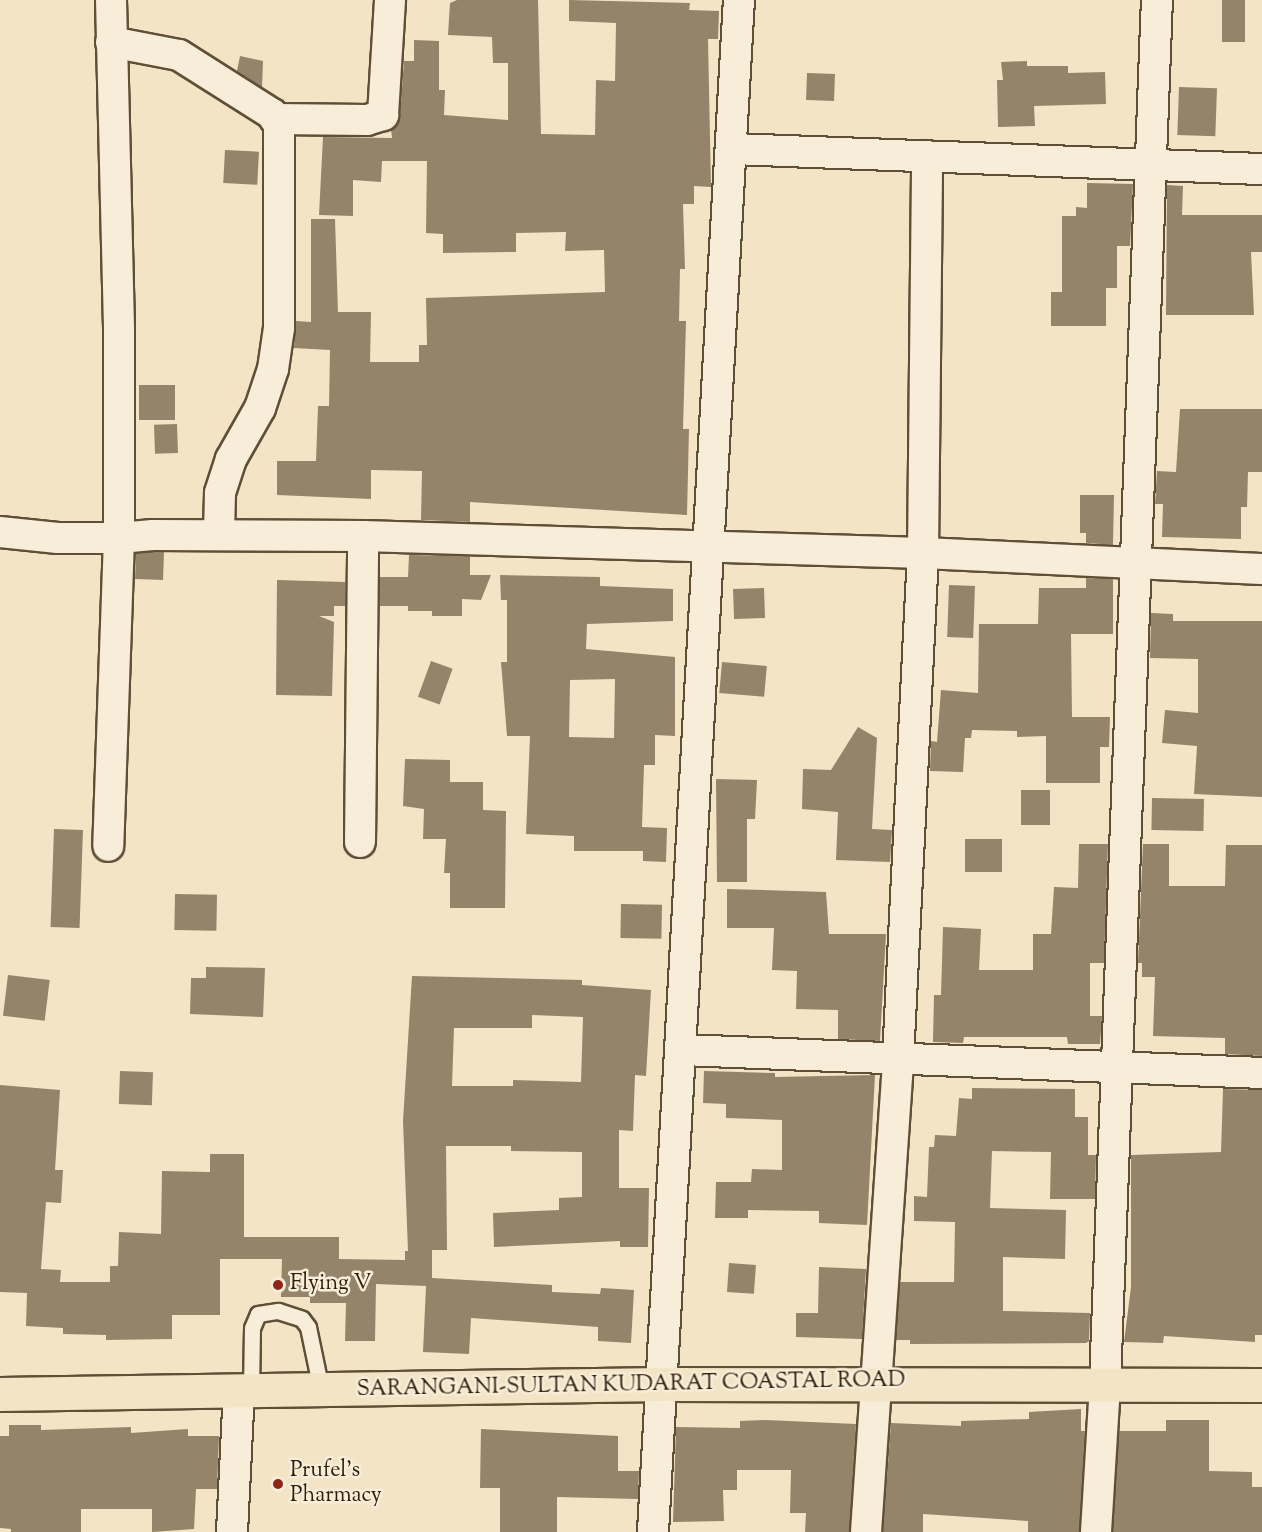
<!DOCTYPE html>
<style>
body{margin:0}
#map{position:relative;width:1262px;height:1532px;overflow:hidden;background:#f2e4c5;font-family:"Sorts Mill Goudy",serif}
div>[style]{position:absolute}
.building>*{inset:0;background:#94846a;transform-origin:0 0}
.roads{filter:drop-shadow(2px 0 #5f4f37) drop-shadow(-2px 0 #5f4f37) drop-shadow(0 2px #5f4f37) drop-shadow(0 -2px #5f4f37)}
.lane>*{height:15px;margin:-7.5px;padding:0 7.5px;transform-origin:7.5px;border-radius:7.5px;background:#f7edd9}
.street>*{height:30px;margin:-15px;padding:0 15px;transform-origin:15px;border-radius:15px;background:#f7edd9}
.primary>*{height:33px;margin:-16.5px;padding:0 16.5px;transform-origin:16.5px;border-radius:16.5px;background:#f2e4c5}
.dots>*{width:16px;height:16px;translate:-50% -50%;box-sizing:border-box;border:3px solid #f7edd9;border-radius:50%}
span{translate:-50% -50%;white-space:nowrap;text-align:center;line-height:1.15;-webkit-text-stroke:5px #f7edd9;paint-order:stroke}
.poi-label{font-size:22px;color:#2e1d08}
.left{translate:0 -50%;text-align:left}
.street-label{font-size:22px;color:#2e1d08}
</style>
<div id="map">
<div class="building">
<i style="clip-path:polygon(457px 0,538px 0,541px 134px,595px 135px,596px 80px,615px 81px,616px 23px,569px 21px,569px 0,690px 3px,689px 10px,719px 11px,718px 39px,708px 39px,711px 187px,694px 186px,694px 204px,683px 204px,685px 269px,680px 269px,679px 321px,686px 321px,683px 429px,689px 429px,687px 515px,470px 502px,470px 522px,421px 520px,422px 471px,371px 470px,371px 499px,277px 495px,277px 461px,316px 461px,318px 406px,329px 406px,330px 350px,294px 348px,296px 321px,311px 322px,311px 219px,335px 219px,338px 312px,371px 312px,370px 362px,419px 362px,419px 345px,427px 345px,426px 298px,605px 292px,604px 250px,565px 251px,566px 232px,516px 233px,516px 252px,443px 253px,443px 234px,426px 233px,427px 161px,382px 161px,381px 182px,353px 180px,353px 216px,319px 215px,323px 137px,392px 138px,391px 129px,400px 116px,404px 61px,414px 61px,414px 40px,439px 41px,439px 90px,445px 90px,444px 115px,508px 120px,508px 63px,493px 63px,492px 37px,448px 35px,450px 3px)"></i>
<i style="left:1222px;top:0;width:23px;height:42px"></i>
<i style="clip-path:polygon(240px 56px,263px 61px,262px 87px,237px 71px)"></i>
<i style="clip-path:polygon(1027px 61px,1027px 66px,1068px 66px,1068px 73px,1105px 72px,1106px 104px,1034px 106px,1035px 126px,998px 127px,997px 80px,1003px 80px,1001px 62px)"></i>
<i style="left:807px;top:73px;width:28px;height:27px;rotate:2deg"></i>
<i style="left:1179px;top:87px;width:38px;height:48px;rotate:2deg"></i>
<i style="left:225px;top:150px;width:34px;height:33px;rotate:3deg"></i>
<i style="clip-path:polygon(1087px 183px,1133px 184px,1130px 246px,1117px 246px,1117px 288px,1106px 288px,1106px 326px,1051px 326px,1051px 292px,1062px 292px,1062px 216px,1076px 216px,1076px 207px,1087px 208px)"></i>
<i style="clip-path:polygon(1167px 185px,1183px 186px,1182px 215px,1262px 215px,1262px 252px,1251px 252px,1254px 315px,1166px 315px)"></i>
<i style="left:139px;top:385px;width:36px;height:35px"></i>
<i style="clip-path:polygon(1180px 409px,1262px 409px,1262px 472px,1248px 472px,1247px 507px,1241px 507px,1241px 539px,1162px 537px,1163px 504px,1155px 504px,1157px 471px,1176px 472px)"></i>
<i style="left:177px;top:424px;width:29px;height:23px;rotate:88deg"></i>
<i style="clip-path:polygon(1080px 495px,1114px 495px,1113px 545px,1086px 543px,1086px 533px,1080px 533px)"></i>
<i style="left:164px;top:552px;width:28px;height:28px;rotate:92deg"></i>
<i style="clip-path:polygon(409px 555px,470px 556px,470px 575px,491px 575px,481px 600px,462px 599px,462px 616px,432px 616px,432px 611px,408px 611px,408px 606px,380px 606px,380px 577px,408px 577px)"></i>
<i style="clip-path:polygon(evenodd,500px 575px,600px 577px,600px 586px,673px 589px,673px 621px,587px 624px,586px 649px,675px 657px,675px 736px,655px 735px,655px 765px,644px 765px,642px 827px,667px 828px,666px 862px,643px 861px,643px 851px,574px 851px,574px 836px,526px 834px,530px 736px,507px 736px,501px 662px,507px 662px,507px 600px,501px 600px,500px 575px,615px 679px,614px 738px,569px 737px,570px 680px,615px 679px)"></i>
<i style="clip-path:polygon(1086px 578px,1113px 579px,1113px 634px,1071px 634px,1072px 717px,1110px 717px,1109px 747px,1100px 747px,1100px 783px,1046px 783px,1046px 736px,1017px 737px,1017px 731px,972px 730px,971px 738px,965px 738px,963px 772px,930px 771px,931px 741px,937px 742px,941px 690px,978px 693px,979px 624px,1038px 624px,1039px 588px,1086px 588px)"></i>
<i style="clip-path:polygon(277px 580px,345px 582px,345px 606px,334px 606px,334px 616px,319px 616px,334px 622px,332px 696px,276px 695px)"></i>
<i style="left:949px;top:585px;width:26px;height:52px;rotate:2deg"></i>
<i style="left:764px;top:588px;width:30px;height:31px;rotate:88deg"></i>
<i style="clip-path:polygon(1151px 613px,1173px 614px,1173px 621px,1262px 621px,1262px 797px,1194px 794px,1197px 746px,1162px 743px,1165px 710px,1198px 713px,1198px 659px,1150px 658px)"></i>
<i style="left:431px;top:661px;width:23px;height:38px;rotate:20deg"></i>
<i style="left:722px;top:662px;width:45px;height:31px;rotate:5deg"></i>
<i style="clip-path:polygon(858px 727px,877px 738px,872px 829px,892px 830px,890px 862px,836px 860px,838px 812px,802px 809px,803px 769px,831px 770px)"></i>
<i style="clip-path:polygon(405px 759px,450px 760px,450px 782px,483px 782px,483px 810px,506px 811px,505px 908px,450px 908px,450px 873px,444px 873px,446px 839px,423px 839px,424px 809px,403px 806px)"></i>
<i style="clip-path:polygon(716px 779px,757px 780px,755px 819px,747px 819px,747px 882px,717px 882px)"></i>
<i style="left:1021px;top:790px;width:29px;height:35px"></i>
<i style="left:1152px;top:798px;width:52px;height:32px;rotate:1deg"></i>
<i style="left:54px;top:829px;width:29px;height:98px;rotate:2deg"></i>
<i style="left:965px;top:839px;width:37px;height:33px"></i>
<i style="clip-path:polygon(1079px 844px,1108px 844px,1104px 963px,1090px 963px,1090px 1016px,1102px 1016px,1100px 1044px,1068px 1044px,1067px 1037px,964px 1037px,963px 1043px,933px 1042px,934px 995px,941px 995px,943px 927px,981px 929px,979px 970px,1033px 970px,1033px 934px,1051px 934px,1054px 887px,1078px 888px)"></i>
<i style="clip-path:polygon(1143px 844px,1169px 844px,1169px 886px,1225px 886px,1226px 845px,1262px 845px,1262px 1056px,1225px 1054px,1225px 1038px,1153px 1036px,1155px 977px,1142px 977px,1142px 963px,1138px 963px)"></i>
<i style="clip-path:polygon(727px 889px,826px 892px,829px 934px,886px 934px,880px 1041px,838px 1039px,838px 1010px,796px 1009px,797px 971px,772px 970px,774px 928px,727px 928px)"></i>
<i style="left:175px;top:894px;width:42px;height:36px;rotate:1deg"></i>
<i style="left:621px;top:904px;width:41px;height:34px;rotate:1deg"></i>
<i style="clip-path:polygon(206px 967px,265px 968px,263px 1017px,190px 1014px,191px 978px,206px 978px)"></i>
<i style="left:8px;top:975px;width:42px;height:41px;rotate:7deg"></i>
<i style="clip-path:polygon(evenodd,412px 976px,582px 980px,582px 985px,651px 990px,646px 1076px,635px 1075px,633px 1131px,619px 1130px,619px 1188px,649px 1188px,648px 1247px,620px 1247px,620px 1241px,494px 1247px,493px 1213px,559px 1210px,559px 1198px,582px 1197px,582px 1152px,511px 1151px,511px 1146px,446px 1146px,447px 1250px,432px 1250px,432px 1278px,552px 1285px,552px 1292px,600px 1294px,601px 1288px,634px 1290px,631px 1343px,598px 1341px,598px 1327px,471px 1318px,469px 1354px,423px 1352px,426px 1286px,376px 1284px,375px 1341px,345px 1341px,346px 1303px,310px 1303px,310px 1297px,281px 1297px,282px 1259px,220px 1259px,220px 1315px,172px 1315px,172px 1339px,106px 1340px,106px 1335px,63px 1334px,63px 1328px,26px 1326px,27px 1293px,0 1292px,0 1085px,60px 1090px,55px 1170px,63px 1170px,61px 1203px,46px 1202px,41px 1269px,61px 1270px,60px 1282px,110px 1282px,110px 1266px,118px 1266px,119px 1232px,161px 1234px,162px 1171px,210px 1172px,210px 1154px,244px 1154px,244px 1237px,339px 1237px,339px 1259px,405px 1260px,405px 1251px,408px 1251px,403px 1121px,412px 976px,532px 1015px,583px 1017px,581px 1082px,513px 1080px,513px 1086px,452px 1086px,454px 1028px,532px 1028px,532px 1015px)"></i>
<i style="left:120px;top:1071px;width:33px;height:33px;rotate:2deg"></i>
<i style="clip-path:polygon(704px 1071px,775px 1073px,775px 1077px,875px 1075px,867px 1225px,819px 1223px,819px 1211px,748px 1210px,748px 1218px,715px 1218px,716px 1182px,751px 1182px,752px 1169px,782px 1170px,782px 1120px,726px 1118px,726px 1104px,703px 1103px)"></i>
<i style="clip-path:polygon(972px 1088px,1075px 1089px,1075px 1117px,1088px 1117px,1088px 1155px,1096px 1155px,1095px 1199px,1050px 1199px,1051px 1152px,992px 1151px,990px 1208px,1066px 1210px,1065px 1259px,1003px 1257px,1003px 1311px,1090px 1313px,1089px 1341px,1086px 1343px,910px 1344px,910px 1340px,896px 1340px,900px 1282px,954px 1282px,955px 1222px,914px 1221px,914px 1196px,927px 1197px,929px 1147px,934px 1147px,935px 1135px,956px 1136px,959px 1098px,972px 1099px)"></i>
<i style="clip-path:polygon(1223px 1089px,1262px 1090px,1262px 1335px,1255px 1335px,1255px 1342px,1164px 1336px,1163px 1343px,1124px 1342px,1131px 1287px,1131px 1155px,1221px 1152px)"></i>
<i style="left:729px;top:1263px;width:27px;height:29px;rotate:4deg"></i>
<i style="clip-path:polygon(819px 1267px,866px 1269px,862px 1339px,796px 1337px,796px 1313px,818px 1313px)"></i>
<i style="clip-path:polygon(1081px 1409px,1081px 1431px,1085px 1431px,1079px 1532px,1028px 1532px,1028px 1521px,923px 1514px,923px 1532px,883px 1532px,891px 1423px,961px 1426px,961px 1421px,1029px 1419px,1029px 1412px)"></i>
<i style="clip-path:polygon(766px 1420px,856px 1424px,849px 1532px,805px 1532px,806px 1513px,790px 1513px,791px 1470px,737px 1470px,737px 1490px,723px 1490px,724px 1521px,673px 1522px,676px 1427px,740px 1428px,740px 1421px)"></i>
<i style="clip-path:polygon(1166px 1420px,1209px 1420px,1209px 1471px,1252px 1472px,1252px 1487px,1262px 1487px,1262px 1532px,1113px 1532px,1119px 1431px,1166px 1431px)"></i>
<i style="clip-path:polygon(9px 1425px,41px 1425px,41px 1430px,131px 1427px,131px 1433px,188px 1429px,188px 1436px,219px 1436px,217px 1489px,196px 1489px,194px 1529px,152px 1532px,152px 1509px,81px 1509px,81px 1532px,11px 1532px,11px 1529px,0 1528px,0 1436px,9px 1436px)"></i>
<i style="clip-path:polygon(481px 1429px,618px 1436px,618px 1471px,639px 1471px,638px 1499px,557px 1497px,557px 1532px,500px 1532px,500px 1488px,480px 1488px)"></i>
</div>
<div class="roads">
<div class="lane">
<i style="left:251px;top:1391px;width:63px;rotate:-89.1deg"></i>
<i style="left:252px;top:1328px;width:15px;rotate:-67deg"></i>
<i style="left:258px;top:1314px;width:20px;rotate:-9deg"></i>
<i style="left:278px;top:1311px;width:25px;rotate:18deg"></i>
<i style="left:302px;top:1319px;width:10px;rotate:53deg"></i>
<i style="left:308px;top:1327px;width:63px;rotate:78.2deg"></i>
</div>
<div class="street">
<i style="left:111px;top:0;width:329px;rotate:88.6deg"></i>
<i style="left:119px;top:329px;width:209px;rotate:90deg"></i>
<i style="left:119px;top:538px;width:34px;rotate:-5deg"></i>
<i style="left:153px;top:535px;width:210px;rotate:0.3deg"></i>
<i style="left:363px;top:536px;width:560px;rotate:1.74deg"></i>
<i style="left:923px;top:553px;width:339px;rotate:2.7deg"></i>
<i style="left:111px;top:42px;width:69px;rotate:10.8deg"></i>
<i style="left:179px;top:55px;width:110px;rotate:32.4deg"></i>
<i style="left:272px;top:114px;width:12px;rotate:55deg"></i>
<i style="left:279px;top:124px;width:204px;rotate:90deg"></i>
<i style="left:279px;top:328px;width:41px;rotate:98.3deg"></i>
<i style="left:273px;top:369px;width:41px;rotate:108.4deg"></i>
<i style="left:260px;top:408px;width:59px;rotate:119.6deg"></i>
<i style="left:231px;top:459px;width:36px;rotate:108deg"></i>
<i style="left:220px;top:493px;width:42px;rotate:91.4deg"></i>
<i style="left:275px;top:119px;width:92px;rotate:0.6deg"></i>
<i style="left:367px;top:120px;width:17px;rotate:-17deg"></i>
<i style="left:383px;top:115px;width:115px;rotate:-86.5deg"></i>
<i style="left:733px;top:149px;width:529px;rotate:2.17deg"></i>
<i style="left:0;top:532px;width:58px;rotate:5.9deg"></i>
<i style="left:58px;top:538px;width:61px"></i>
<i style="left:119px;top:538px;width:308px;rotate:92deg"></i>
<i style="left:360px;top:842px;width:306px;rotate:-89.4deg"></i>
<i style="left:683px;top:1050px;width:579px;rotate:2.27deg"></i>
<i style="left:232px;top:1532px;width:141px;rotate:-87.2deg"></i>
<i style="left:653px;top:1532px;width:1534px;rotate:-86.79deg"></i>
<i style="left:866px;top:1532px;width:474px;rotate:-86.1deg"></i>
<i style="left:898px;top:1059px;width:507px;rotate:-87.17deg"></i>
<i style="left:923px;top:553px;width:397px;rotate:-89.4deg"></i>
<i style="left:1096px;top:1532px;width:149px;rotate:-86.5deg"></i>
<i style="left:1105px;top:1383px;width:1384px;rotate:-87.85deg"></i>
</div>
<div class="primary">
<i style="left:0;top:1394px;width:663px;rotate:-0.86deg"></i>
<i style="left:663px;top:1384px;width:599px;rotate:0.1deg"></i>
</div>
</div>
<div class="dots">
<i style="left:278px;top:1285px;background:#8f2418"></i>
<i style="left:278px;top:1484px;background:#8f2418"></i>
</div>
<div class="poi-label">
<span class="left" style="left:290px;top:1285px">Flying V</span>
<span class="left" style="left:290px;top:1484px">Prufel's<br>Pharmacy</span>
</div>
<div class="street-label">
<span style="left:631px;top:1386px;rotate:-1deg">SARANGANI-SULTAN KUDARAT COASTAL ROAD</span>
</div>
</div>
